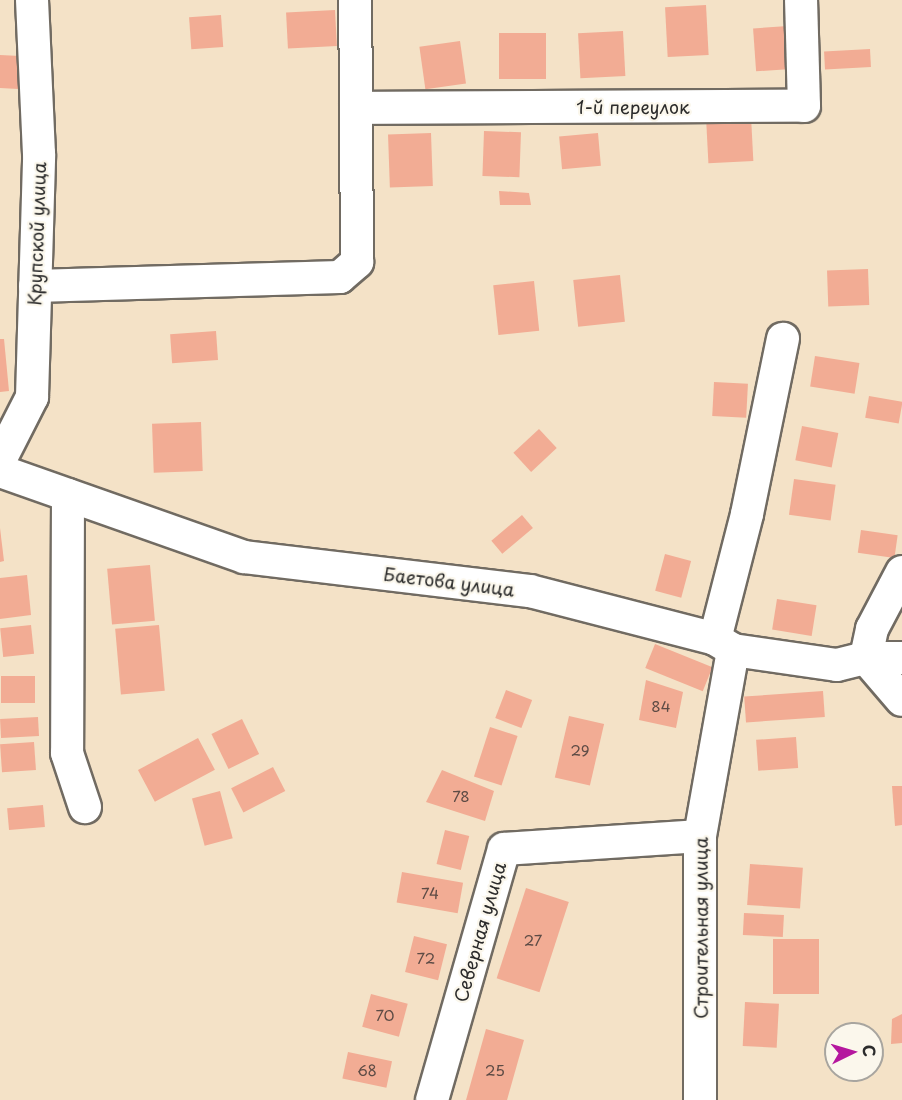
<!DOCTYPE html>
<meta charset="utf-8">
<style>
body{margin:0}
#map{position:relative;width:902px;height:1100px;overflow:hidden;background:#f4e2c7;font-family:"Playpen Sans",sans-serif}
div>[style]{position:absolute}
.building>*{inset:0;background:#f2ac94;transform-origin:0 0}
.roads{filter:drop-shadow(2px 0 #716b62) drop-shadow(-2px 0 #716b62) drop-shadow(0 2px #716b62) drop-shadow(0 -2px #716b62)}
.minor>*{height:32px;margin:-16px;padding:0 16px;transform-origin:16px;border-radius:16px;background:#fff}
span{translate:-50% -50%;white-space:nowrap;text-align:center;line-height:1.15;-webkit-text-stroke:4.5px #fbf7ec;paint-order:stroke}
.number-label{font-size:15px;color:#5d4b45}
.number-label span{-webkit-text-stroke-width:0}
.street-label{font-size:18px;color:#2b2b2b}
.north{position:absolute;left:824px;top:1022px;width:60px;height:60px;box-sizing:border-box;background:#fbf7ec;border:2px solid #a8a59f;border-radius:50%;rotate:85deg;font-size:16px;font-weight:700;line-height:24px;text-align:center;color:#2b2b2b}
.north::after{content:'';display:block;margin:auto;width:21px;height:27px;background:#b5179e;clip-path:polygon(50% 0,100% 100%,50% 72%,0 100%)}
</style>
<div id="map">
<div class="building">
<i style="left:706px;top:5px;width:50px;height:41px;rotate:87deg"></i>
<i style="left:335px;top:10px;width:36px;height:49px;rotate:87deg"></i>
<i style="left:221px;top:15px;width:32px;height:32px;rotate:86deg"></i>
<i style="left:788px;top:26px;width:43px;height:35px;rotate:86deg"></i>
<i style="left:623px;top:31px;width:45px;height:45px;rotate:87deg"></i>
<i style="left:499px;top:33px;width:47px;height:46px"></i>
<i style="left:460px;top:41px;width:43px;height:41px;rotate:82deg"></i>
<i style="left:870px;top:49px;width:18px;height:46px;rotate:87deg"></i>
<i style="left:0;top:55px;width:20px;height:33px;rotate:3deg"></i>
<i style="left:751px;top:116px;width:45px;height:45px;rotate:87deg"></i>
<i style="left:484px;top:131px;width:37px;height:45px;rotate:2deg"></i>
<i style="left:431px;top:133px;width:53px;height:43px;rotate:88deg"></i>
<i style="left:598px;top:133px;width:33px;height:39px;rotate:85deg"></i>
<i style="clip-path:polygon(499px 191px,529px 193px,531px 205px,500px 205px)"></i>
<i style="left:868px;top:269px;width:36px;height:41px;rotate:88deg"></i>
<i style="left:620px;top:275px;width:47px;height:47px;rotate:84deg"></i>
<i style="left:534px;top:281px;width:50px;height:41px;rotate:84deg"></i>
<i style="left:216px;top:331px;width:29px;height:46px;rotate:86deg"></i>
<i style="clip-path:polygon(0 339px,4px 339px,9px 391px,0 392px)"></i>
<i style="left:815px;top:356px;width:45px;height:31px;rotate:9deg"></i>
<i style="left:714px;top:382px;width:34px;height:34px;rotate:3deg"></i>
<i style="left:869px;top:396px;width:34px;height:22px;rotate:10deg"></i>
<i style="left:201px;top:422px;width:49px;height:49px;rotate:88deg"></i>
<i style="left:802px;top:426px;width:37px;height:35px;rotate:11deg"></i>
<i style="left:539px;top:429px;width:26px;height:35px;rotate:47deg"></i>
<i style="left:794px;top:479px;width:42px;height:36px;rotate:8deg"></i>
<i style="left:522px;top:515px;width:17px;height:40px;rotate:50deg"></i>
<i style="clip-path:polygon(0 528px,4px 561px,0 562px)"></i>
<i style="left:861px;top:530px;width:37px;height:23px;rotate:8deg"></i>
<i style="left:665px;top:554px;width:27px;height:38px;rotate:15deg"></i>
<i style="left:150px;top:565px;width:56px;height:43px;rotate:85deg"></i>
<i style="clip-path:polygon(27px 575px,31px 615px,0 619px,0 578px)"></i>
<i style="left:777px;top:599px;width:40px;height:31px;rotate:9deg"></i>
<i style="left:31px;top:625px;width:29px;height:31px;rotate:84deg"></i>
<i style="left:159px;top:625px;width:66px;height:44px;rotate:85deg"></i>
<i style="left:655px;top:644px;width:62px;height:26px;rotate:22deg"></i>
<i style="left:35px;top:676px;width:27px;height:34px;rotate:90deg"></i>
<i style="clip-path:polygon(646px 680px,683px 692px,676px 728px,639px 720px)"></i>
<i style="left:506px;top:690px;width:28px;height:30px;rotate:21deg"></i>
<i style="left:823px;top:691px;width:26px;height:79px;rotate:86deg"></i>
<i style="left:569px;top:716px;width:36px;height:63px;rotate:13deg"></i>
<i style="left:38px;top:717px;width:19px;height:38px;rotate:87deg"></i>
<i style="left:242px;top:719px;width:39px;height:34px;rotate:64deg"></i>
<i style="left:490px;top:727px;width:29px;height:52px;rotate:18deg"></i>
<i style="left:796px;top:737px;width:31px;height:40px;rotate:86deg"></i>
<i style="left:198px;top:738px;width:36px;height:68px;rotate:62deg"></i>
<i style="left:34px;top:742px;width:28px;height:34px;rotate:86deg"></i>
<i style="left:273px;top:767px;width:27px;height:47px;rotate:63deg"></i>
<i style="clip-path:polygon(442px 770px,494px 791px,485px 821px,426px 802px)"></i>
<i style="clip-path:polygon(892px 786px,902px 786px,902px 825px,895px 826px)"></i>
<i style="left:220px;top:791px;width:49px;height:29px;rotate:75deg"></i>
<i style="left:43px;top:805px;width:22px;height:36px;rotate:85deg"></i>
<i style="left:445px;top:830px;width:25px;height:35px;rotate:14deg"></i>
<i style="left:750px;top:864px;width:53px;height:41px;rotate:4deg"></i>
<i style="left:402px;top:872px;width:62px;height:31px;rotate:10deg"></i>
<i style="left:526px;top:888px;width:45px;height:95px;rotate:18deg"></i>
<i style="left:744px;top:913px;width:40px;height:22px;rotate:3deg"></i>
<i style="left:414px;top:936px;width:34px;height:37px;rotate:14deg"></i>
<i style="left:773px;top:939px;width:46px;height:55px"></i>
<i style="left:371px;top:994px;width:38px;height:34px;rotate:15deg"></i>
<i style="left:745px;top:1002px;width:34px;height:44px;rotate:3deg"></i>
<i style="clip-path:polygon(902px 1014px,902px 1043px,891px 1044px,892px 1019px)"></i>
<i style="clip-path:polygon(486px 1029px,524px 1040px,507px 1100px,466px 1100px)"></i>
<i style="left:348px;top:1052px;width:45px;height:27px;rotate:12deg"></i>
</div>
<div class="roads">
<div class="minor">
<i style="left:356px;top:108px;width:448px;rotate:-0.3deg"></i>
<i style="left:804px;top:106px;width:106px;rotate:-91.6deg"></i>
<i style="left:35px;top:286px;width:305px;rotate:-1.7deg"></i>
<i style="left:340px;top:277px;width:23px;rotate:-41deg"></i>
<i style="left:357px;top:262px;width:262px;rotate:-90.4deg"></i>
<i style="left:0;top:460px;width:71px;rotate:-63.1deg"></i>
<i style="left:32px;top:397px;width:243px;rotate:-88.3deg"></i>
<i style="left:39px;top:154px;width:154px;rotate:-92.6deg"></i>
<i style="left:0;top:471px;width:259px;rotate:19.4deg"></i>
<i style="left:244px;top:557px;width:288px;rotate:6.8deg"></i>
<i style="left:530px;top:591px;width:191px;rotate:14.5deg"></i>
<i style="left:715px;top:639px;width:21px;rotate:31deg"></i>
<i style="left:733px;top:650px;width:105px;rotate:8.2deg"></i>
<i style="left:837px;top:665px;width:30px;rotate:-14deg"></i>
<i style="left:866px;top:658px;width:36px"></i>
<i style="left:68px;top:495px;width:258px;rotate:90.2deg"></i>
<i style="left:67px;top:753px;width:57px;rotate:71.6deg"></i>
<i style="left:902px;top:572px;width:64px;rotate:117.8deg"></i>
<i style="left:872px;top:629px;width:30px;rotate:102deg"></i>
<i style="left:866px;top:658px;width:55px;rotate:49.4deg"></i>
<i style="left:715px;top:639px;width:129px;rotate:-75.6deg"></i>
<i style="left:747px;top:514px;width:179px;rotate:-78.4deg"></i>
<i style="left:432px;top:1100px;width:261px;rotate:-74deg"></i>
<i style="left:504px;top:849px;width:196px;rotate:-3.8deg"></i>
<i style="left:700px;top:1100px;width:264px;rotate:-90deg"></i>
<i style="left:700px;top:836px;width:189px;rotate:-79.9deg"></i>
</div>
</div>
<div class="number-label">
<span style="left:661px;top:706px">84</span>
<span style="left:580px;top:750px">29</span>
<span style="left:461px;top:796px">78</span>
<span style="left:430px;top:893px">74</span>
<span style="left:533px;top:940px">27</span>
<span style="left:426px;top:958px">72</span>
<span style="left:385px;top:1015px">70</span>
<span style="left:367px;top:1070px">68</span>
<span style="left:495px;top:1070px">25</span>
</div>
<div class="street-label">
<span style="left:633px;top:107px">1-й переулок</span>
<span style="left:37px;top:234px;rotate:-88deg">Крупской улица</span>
<span style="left:449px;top:582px;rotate:7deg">Баетова улица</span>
<span style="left:701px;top:928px;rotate:-90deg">Строительная улица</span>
<span style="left:480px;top:932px;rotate:-74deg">Северная улица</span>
</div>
<div class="north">С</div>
</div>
